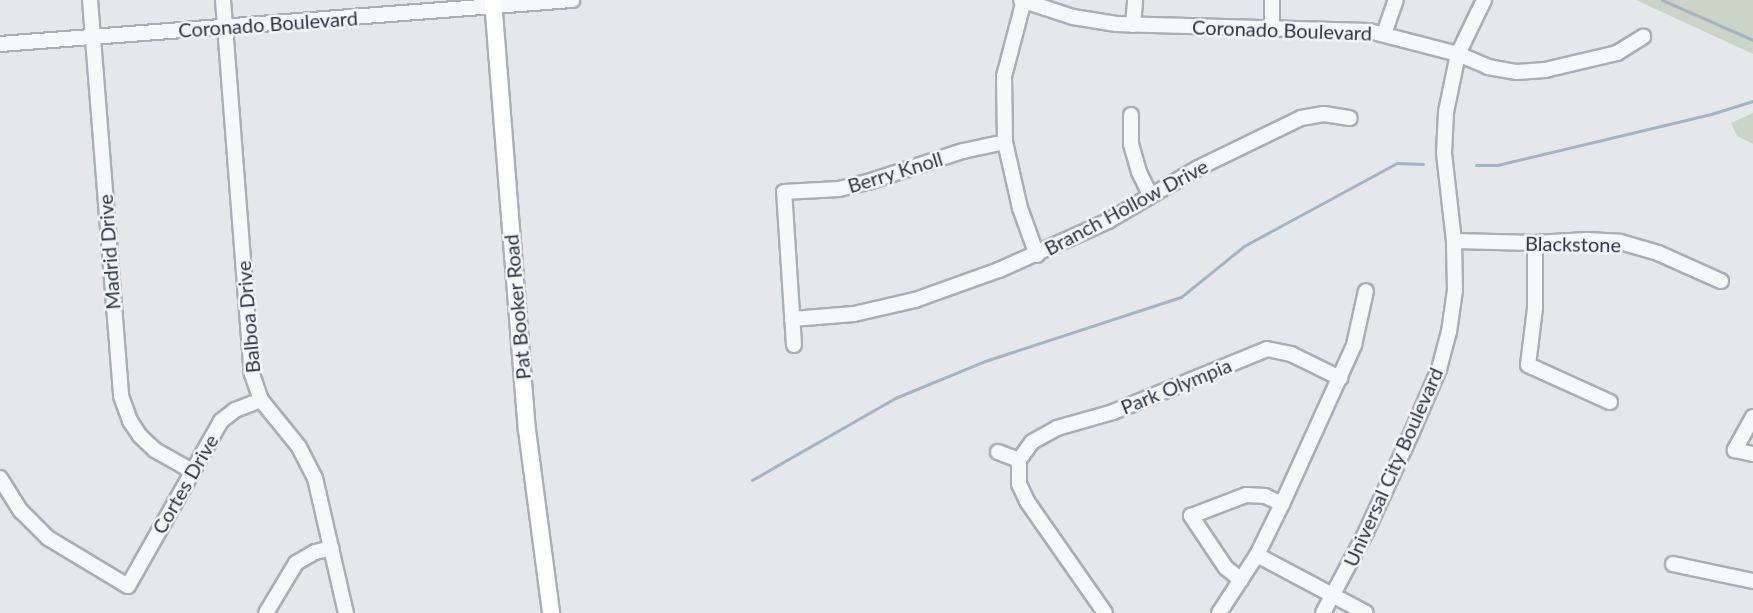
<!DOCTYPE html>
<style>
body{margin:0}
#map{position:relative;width:1753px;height:613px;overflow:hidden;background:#e5e7eb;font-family:Lato,sans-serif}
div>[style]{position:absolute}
.green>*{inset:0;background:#cad4c7}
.stream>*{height:3px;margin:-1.5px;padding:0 1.5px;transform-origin:1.5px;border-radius:1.5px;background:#a4b4c7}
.roads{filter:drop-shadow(2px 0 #aaaeb5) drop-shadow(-2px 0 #aaaeb5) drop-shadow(0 2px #aaaeb5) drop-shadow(0 -2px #aaaeb5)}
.minor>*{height:14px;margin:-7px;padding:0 7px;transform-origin:7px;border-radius:7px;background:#f7f8fa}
.major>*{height:16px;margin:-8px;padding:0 8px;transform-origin:8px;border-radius:8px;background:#fff}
span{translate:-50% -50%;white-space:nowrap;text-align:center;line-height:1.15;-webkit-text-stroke:5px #f4f6f8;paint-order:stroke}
.street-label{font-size:20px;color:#2e3542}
</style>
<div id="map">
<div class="green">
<i style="clip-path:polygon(1636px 0,1753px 0,1753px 54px)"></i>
<i style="clip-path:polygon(1753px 113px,1753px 144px,1737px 136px,1731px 123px)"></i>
</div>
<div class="stream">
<i style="left:1662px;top:0;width:99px;rotate:23.7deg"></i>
<i style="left:1476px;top:165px;width:21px"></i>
<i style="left:1497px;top:165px;width:220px;rotate:-13.4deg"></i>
<i style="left:1711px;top:114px;width:44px;rotate:-17.2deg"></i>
<i style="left:752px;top:480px;width:165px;rotate:-29.8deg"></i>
<i style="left:895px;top:398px;width:97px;rotate:-22.3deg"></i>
<i style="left:985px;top:361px;width:206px;rotate:-18.1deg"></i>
<i style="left:1181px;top:297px;width:81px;rotate:-39deg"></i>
<i style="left:1244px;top:246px;width:174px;rotate:-28.5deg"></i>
<i style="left:1397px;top:163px;width:26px;rotate:2deg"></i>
</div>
<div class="roads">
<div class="minor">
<i style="left:90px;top:0;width:397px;rotate:85.5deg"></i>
<i style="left:121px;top:396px;width:27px;rotate:70deg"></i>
<i style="left:130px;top:421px;width:18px;rotate:56deg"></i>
<i style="left:140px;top:436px;width:21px;rotate:43deg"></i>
<i style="left:155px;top:450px;width:43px;rotate:29.6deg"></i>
<i style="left:223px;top:0;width:375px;rotate:85.6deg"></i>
<i style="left:252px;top:374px;width:28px;rotate:71deg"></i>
<i style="left:261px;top:400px;width:60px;rotate:51deg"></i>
<i style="left:299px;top:447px;width:35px;rotate:63deg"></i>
<i style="left:315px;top:478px;width:139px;rotate:77.1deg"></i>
<i style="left:1021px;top:0;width:55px;rotate:18.1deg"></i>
<i style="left:1073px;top:17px;width:44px;rotate:9.2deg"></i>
<i style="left:1116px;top:24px;width:253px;rotate:1.6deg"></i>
<i style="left:1369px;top:31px;width:92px;rotate:14.5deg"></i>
<i style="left:1458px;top:54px;width:33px;rotate:23deg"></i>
<i style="left:1488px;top:67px;width:29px;rotate:10deg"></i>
<i style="left:1517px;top:72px;width:28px;rotate:-4deg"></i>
<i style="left:1545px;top:70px;width:74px;rotate:-13.3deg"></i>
<i style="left:1617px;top:53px;width:31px;rotate:-32deg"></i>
<i style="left:1024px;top:0;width:79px;rotate:104.7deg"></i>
<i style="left:1004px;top:76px;width:66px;rotate:89.1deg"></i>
<i style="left:1005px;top:142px;width:68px;rotate:77.2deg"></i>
<i style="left:1020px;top:208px;width:50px;rotate:70.1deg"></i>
<i style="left:1133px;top:25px;width:25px;rotate:-85deg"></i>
<i style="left:1272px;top:27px;width:27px;rotate:-90deg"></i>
<i style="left:1384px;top:34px;width:36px;rotate:-71deg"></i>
<i style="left:0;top:44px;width:574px;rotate:-4.4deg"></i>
<i style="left:1131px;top:115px;width:29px;rotate:90deg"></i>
<i style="left:1131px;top:144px;width:29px;rotate:74deg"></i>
<i style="left:1139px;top:172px;width:25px;rotate:64deg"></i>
<i style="left:1454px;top:241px;width:81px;rotate:1.4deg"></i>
<i style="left:1535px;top:243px;width:52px;rotate:-3.3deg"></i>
<i style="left:1587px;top:240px;width:33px;rotate:3deg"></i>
<i style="left:1620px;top:242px;width:40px;rotate:16deg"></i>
<i style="left:1658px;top:253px;width:69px;rotate:24deg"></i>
<i style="left:1535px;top:243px;width:65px;rotate:90deg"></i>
<i style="left:1535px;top:308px;width:57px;rotate:97deg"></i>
<i style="left:1528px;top:365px;width:90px;rotate:24.3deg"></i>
<i style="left:792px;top:319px;width:62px;rotate:-4.6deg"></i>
<i style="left:854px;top:314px;width:63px;rotate:-12.9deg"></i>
<i style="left:915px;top:300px;width:89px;rotate:-19.7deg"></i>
<i style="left:999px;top:270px;width:120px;rotate:-24.2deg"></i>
<i style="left:1108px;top:221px;width:104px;rotate:-30.5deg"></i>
<i style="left:1198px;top:168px;width:114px;rotate:-25.9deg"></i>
<i style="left:1301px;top:118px;width:23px;rotate:-10deg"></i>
<i style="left:1324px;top:114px;width:26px;rotate:9deg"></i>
<i style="left:794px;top:345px;width:153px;rotate:-93.7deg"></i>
<i style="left:784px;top:192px;width:55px;rotate:-3.1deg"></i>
<i style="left:839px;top:189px;width:30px;rotate:-14deg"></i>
<i style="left:868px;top:182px;width:100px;rotate:-18.1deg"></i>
<i style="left:963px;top:151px;width:43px;rotate:-12.1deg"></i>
<i style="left:1753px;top:417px;width:38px;rotate:119deg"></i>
<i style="left:1735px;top:450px;width:18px;rotate:13deg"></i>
<i style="left:998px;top:452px;width:22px;rotate:21deg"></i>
<i style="left:0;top:478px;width:39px;rotate:58deg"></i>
<i style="left:21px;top:511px;width:38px;rotate:45deg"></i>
<i style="left:48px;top:538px;width:93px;rotate:31deg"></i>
<i style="left:128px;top:586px;width:189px;rotate:-60.6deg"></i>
<i style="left:221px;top:421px;width:18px;rotate:-38deg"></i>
<i style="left:235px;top:410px;width:28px;rotate:-21deg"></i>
<i style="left:1257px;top:555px;width:123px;rotate:28deg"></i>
<i style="left:1673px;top:564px;width:82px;rotate:12deg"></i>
<i style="left:1241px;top:580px;width:19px;rotate:-141deg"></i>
<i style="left:1226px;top:568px;width:63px;rotate:-123.9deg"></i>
<i style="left:1191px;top:516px;width:59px;rotate:-20.9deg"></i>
<i style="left:1246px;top:495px;width:19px;rotate:3deg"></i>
<i style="left:1265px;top:496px;width:19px;rotate:25deg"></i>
<i style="left:266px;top:613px;width:58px;rotate:-59deg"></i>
<i style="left:296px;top:563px;width:22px;rotate:-30deg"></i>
<i style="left:315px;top:552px;width:17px;rotate:-13deg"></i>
<i style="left:1105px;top:613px;width:136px;rotate:-124.9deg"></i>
<i style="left:1027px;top:501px;width:19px;rotate:-115deg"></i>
<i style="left:1019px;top:484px;width:24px;rotate:-90deg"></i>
<i style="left:1019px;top:460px;width:22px;rotate:-54deg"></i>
<i style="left:1032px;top:442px;width:29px;rotate:-29deg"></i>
<i style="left:1057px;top:428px;width:58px;rotate:-15.9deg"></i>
<i style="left:1113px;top:412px;width:166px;rotate:-22.2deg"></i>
<i style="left:1267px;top:349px;width:25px;rotate:12deg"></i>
<i style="left:1291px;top:354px;width:55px;rotate:26.1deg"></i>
<i style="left:1219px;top:613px;width:69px;rotate:-56.8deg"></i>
<i style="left:1257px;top:555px;width:57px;rotate:-63.9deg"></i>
<i style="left:1282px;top:504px;width:175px;rotate:-65.6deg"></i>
<i style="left:1354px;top:345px;width:55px;rotate:-77.5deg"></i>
<i style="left:1323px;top:613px;width:92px;rotate:-62deg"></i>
<i style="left:1366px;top:532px;width:110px;rotate:-65.3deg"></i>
<i style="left:1412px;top:432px;width:69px;rotate:-66.8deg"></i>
<i style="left:1439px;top:369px;width:38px;rotate:-75deg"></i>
<i style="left:1449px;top:332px;width:42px;rotate:-81.9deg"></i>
<i style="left:1455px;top:290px;width:49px;rotate:-91.2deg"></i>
<i style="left:1454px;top:241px;width:89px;rotate:-96.5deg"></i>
<i style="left:1444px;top:153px;width:41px;rotate:-87.2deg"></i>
<i style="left:1446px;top:112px;width:59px;rotate:-78.3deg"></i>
<i style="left:1458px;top:54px;width:60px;rotate:-64.3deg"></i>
</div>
<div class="major">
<i style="left:493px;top:0;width:431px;rotate:85.5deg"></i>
<i style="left:527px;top:430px;width:185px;rotate:82.5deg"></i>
</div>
</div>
<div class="street-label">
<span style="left:268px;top:24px;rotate:-4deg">Coronado Boulevard</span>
<span style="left:1282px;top:30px;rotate:2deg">Coronado Boulevard</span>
<span style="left:895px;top:172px;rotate:-17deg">Berry Knoll</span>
<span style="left:1126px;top:207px;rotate:-28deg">Branch Hollow Drive</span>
<span style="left:1573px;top:244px;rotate:1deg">Blackstone</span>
<span style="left:109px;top:252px;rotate:-94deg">Madrid Drive</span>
<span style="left:517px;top:307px;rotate:-95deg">Pat Booker Road</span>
<span style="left:248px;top:317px;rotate:-95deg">Balboa Drive</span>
<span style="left:1176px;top:386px;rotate:-22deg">Park Olympia</span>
<span style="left:1393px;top:467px;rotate:-66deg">Universal City Boulevard</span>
<span style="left:185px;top:484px;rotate:-60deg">Cortes Drive</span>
</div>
</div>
